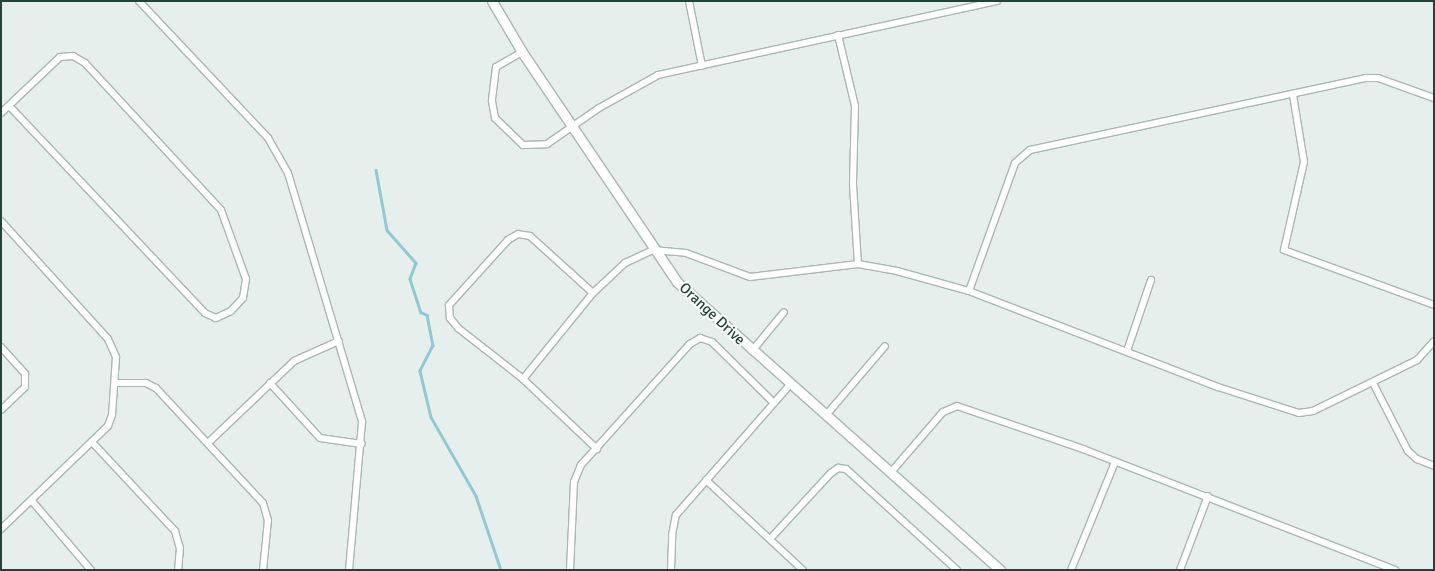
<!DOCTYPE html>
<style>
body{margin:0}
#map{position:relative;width:1435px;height:571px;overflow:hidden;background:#e6efeb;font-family:Signika,sans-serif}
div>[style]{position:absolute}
.stream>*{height:2.5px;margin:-1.25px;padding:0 1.25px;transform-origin:1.25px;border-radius:1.25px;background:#8ec9d4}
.roads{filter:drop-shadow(1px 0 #a8b8b2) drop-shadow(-1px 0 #a8b8b2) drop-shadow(0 1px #a8b8b2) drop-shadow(0 -1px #a8b8b2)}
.street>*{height:6px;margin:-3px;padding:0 3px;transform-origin:3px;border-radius:3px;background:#fff}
.secondary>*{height:9px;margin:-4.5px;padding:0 4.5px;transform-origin:4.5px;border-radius:4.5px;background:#fff}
span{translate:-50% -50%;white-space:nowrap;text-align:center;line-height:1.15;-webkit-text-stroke:4px #f7fbf9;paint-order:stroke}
.street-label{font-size:15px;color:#24423a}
.frame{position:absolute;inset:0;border:2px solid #24423a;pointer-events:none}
</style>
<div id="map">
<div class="stream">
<i style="left:376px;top:170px;width:61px;rotate:79.6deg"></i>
<i style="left:387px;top:230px;width:44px;rotate:48.7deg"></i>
<i style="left:416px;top:263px;width:17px;rotate:111deg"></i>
<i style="left:410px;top:279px;width:35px;rotate:72deg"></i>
<i style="left:421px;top:312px;width:7px;rotate:27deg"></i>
<i style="left:427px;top:315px;width:31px;rotate:79deg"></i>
<i style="left:433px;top:345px;width:29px;rotate:117deg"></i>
<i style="left:420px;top:371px;width:47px;rotate:76.6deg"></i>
<i style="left:431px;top:417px;width:91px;rotate:60.3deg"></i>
<i style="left:476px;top:496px;width:78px;rotate:71.3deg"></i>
</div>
<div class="roads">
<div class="street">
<i style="left:139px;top:1px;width:188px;rotate:46.7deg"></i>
<i style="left:268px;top:138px;width:40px;rotate:60.3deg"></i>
<i style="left:288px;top:173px;width:260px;rotate:73.4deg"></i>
<i style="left:362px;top:422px;width:149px;rotate:95deg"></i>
<i style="left:689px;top:1px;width:66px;rotate:78.7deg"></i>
<i style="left:838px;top:35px;width:73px;rotate:76.5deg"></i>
<i style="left:855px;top:106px;width:79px;rotate:91.5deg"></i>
<i style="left:853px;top:185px;width:79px;rotate:86.4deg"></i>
<i style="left:522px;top:52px;width:30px;rotate:150deg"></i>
<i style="left:496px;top:67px;width:34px;rotate:97deg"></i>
<i style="left:492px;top:101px;width:17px;rotate:80deg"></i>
<i style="left:495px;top:118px;width:39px;rotate:44deg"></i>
<i style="left:523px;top:145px;width:24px;rotate:-2deg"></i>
<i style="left:547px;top:144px;width:63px;rotate:-34.7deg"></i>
<i style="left:599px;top:108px;width:68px;rotate:-29.2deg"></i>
<i style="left:658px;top:75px;width:347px;rotate:-12.3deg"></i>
<i style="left:1293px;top:95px;width:68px;rotate:80.7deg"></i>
<i style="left:1304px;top:162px;width:90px;rotate:102.8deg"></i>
<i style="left:1284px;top:250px;width:160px;rotate:20.1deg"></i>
<i style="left:1px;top:113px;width:81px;rotate:-43.5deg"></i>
<i style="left:60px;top:57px;width:13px;rotate:-4deg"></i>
<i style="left:73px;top:56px;width:14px;rotate:30deg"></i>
<i style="left:85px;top:63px;width:200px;rotate:47.2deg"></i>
<i style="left:221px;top:210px;width:73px;rotate:70.1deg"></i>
<i style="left:246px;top:279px;width:19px;rotate:99deg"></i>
<i style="left:243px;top:298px;width:18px;rotate:133deg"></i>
<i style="left:231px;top:311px;width:17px;rotate:155deg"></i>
<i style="left:216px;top:318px;width:12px;rotate:-156deg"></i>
<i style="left:205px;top:313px;width:285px;rotate:-133.4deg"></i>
<i style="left:1px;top:221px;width:159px;rotate:47.8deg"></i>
<i style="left:108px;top:339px;width:20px;rotate:66deg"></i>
<i style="left:116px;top:357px;width:58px;rotate:93.9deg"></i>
<i style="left:112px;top:415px;width:12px;rotate:110deg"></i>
<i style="left:108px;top:426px;width:149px;rotate:136.1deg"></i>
<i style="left:969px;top:291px;width:136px;rotate:-70.2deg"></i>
<i style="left:1015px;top:163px;width:20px;rotate:-41deg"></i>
<i style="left:1030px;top:150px;width:344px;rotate:-12.1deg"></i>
<i style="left:1366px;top:78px;width:12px"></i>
<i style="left:1378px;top:78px;width:59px;rotate:19.7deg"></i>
<i style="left:593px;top:293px;width:85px;rotate:-137.9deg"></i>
<i style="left:530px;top:236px;width:12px;rotate:-171deg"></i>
<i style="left:518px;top:234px;width:12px;rotate:149deg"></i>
<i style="left:508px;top:240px;width:88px;rotate:132.2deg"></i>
<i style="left:449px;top:305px;width:13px;rotate:86deg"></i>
<i style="left:450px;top:318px;width:13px;rotate:51deg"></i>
<i style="left:458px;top:328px;width:83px;rotate:38.1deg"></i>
<i style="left:523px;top:379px;width:102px;rotate:43.4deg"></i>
<i style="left:1px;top:347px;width:36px;rotate:48deg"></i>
<i style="left:25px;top:374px;width:13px;rotate:90deg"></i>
<i style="left:25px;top:387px;width:33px;rotate:136deg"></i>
<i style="left:752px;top:351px;width:50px;rotate:-50.6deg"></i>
<i style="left:1127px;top:351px;width:75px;rotate:-71.3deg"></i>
<i style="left:523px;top:379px;width:111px;rotate:-50.9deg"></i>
<i style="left:593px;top:293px;width:44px;rotate:-43.2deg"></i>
<i style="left:625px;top:263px;width:31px;rotate:-25deg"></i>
<i style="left:653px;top:250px;width:33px;rotate:5deg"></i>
<i style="left:686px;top:253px;width:68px;rotate:20.6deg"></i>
<i style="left:750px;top:277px;width:109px;rotate:-6.9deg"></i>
<i style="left:858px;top:264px;width:40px;rotate:10deg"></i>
<i style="left:897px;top:271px;width:75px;rotate:15.5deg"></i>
<i style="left:969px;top:291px;width:267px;rotate:21.1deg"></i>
<i style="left:1218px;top:387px;width:85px;rotate:17.8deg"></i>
<i style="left:1299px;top:413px;width:14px;rotate:-8deg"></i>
<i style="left:1313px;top:411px;width:116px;rotate:-26.1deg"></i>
<i style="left:1417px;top:360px;width:25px;rotate:-48deg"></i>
<i style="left:115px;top:383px;width:31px"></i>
<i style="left:146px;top:383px;width:11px;rotate:27deg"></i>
<i style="left:156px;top:388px;width:157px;rotate:47.1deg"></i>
<i style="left:263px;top:503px;width:18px;rotate:74deg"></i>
<i style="left:268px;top:520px;width:50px;rotate:95.7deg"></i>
<i style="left:270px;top:383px;width:74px;rotate:47.7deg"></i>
<i style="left:320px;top:438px;width:42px;rotate:8.1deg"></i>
<i style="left:1373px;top:383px;width:76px;rotate:62.8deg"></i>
<i style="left:1408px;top:451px;width:12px;rotate:42deg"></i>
<i style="left:1417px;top:459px;width:18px;rotate:22deg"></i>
<i style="left:827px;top:414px;width:89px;rotate:-49.5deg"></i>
<i style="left:92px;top:442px;width:122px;rotate:47deg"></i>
<i style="left:175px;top:531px;width:18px;rotate:74deg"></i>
<i style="left:180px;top:548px;width:22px;rotate:95deg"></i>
<i style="left:209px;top:442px;width:117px;rotate:-43.6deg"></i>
<i style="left:294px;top:361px;width:49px;rotate:-24deg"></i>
<i style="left:892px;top:471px;width:78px;rotate:-49.2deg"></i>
<i style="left:943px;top:412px;width:15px;rotate:-23deg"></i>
<i style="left:957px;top:406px;width:133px;rotate:18.8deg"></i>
<i style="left:1083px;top:449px;width:335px;rotate:21.2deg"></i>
<i style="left:706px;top:480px;width:132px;rotate:42.9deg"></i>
<i style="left:32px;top:501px;width:91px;rotate:49.5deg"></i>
<i style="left:770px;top:539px;width:90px;rotate:-47.3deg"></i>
<i style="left:831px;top:473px;width:9px;rotate:-36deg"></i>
<i style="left:838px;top:468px;width:8px;rotate:7deg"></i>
<i style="left:846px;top:469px;width:150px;rotate:42.3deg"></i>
<i style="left:570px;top:570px;width:88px;rotate:-87.4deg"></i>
<i style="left:574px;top:482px;width:18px;rotate:-68deg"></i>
<i style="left:581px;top:465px;width:163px;rotate:-48deg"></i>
<i style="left:690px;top:344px;width:12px;rotate:-31deg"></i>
<i style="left:700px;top:338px;width:13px;rotate:18deg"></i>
<i style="left:712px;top:342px;width:86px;rotate:44.5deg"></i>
<i style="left:671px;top:570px;width:35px;rotate:-88deg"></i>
<i style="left:672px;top:535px;width:20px;rotate:-79deg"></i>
<i style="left:676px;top:515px;width:173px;rotate:-48.8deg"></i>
<i style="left:1071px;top:570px;width:117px;rotate:-67.8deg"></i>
<i style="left:1180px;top:570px;width:79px;rotate:-69.3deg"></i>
</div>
<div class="secondary">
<i style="left:492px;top:1px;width:59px;rotate:59.5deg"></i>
<i style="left:522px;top:52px;width:277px;rotate:56deg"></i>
<i style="left:677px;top:282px;width:433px;rotate:41.7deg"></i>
</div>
</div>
<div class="street-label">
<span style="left:712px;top:314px;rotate:43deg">Orange Drive</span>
</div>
<div class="frame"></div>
</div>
